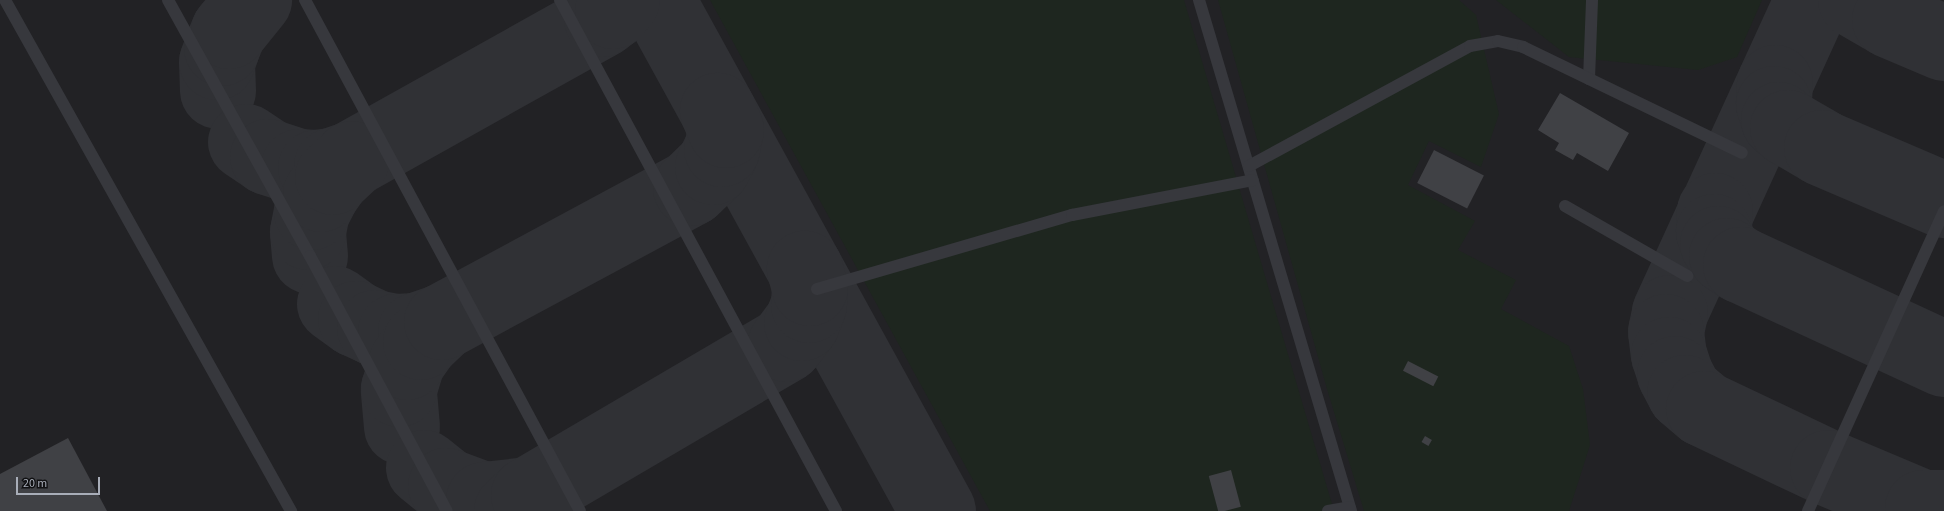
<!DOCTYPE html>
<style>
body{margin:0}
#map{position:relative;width:1944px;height:511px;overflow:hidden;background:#161618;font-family:"Source Sans 3",sans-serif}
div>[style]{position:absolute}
.built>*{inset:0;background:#222225;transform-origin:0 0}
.green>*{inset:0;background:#1e261f}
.taxiway>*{height:76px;margin:-38px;padding:0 38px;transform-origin:38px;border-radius:38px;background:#303135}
.building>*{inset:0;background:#404145;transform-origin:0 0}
.service>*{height:12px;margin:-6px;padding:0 6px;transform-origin:6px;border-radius:6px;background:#37383d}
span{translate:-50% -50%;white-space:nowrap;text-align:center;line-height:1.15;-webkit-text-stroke:3px #111113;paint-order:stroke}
.scale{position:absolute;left:16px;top:477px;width:84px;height:18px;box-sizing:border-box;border:2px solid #a8adb8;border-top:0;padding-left:5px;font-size:12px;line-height:14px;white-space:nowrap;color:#a8adb8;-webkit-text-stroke:3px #111113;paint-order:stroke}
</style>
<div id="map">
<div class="built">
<i style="left:0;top:0;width:1944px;height:511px"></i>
</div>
<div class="green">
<i style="clip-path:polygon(710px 0,1184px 0,1334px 511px,990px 511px)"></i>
<i style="clip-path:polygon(1218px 0,1459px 0,1476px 15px,1499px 114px,1481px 167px,1429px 141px,1408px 185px,1475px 221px,1458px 250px,1516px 280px,1501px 309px,1569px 346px,1583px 389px,1590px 445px,1569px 511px,1364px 511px,1327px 389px)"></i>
<i style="clip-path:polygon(1496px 0,1762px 0,1737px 57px,1698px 70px,1569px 57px)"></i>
</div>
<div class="taxiway">
<i style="left:657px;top:0;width:583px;rotate:61.19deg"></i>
<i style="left:1813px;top:0;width:344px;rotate:114.6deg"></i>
<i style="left:1670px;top:313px;width:19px;rotate:102deg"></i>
<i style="left:1666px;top:332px;width:23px;rotate:83deg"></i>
<i style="left:1669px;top:355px;width:20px;rotate:72deg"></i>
<i style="left:1675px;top:374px;width:21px;rotate:62deg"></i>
<i style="left:1685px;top:393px;width:25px;rotate:40deg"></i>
<i style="left:1704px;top:409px;width:137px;rotate:25.4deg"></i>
<i style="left:1828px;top:468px;width:103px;rotate:22.8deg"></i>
<i style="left:1923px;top:508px;width:21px"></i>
<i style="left:1856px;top:0;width:39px;rotate:30deg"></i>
<i style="left:1890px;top:20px;width:59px;rotate:23.1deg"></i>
<i style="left:1775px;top:83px;width:21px;rotate:93deg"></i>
<i style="left:1774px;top:104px;width:17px;rotate:73deg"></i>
<i style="left:1779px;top:120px;width:12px;rotate:42deg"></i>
<i style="left:1788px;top:128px;width:39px;rotate:30deg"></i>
<i style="left:1822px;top:148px;width:133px;rotate:23.1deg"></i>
<i style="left:218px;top:91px;width:29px;rotate:-92deg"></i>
<i style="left:217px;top:62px;width:15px;rotate:-70deg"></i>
<i style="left:222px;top:48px;width:18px;rotate:-68deg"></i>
<i style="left:229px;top:31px;width:40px;rotate:-51deg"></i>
<i style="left:246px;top:142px;width:27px;rotate:34deg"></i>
<i style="left:268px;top:157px;width:33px;rotate:18deg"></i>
<i style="left:299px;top:167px;width:17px;rotate:3deg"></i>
<i style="left:316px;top:168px;width:16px;rotate:-7deg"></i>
<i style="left:332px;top:166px;width:21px;rotate:-19deg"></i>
<i style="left:352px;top:159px;width:287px;rotate:-29.2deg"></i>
<i style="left:602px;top:19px;width:14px;rotate:-36deg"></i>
<i style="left:613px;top:11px;width:14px;rotate:-51deg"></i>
<i style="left:1715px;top:211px;width:21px;rotate:93deg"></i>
<i style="left:1714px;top:232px;width:13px;rotate:72deg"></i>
<i style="left:1718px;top:244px;width:15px;rotate:53deg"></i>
<i style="left:1727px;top:256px;width:17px;rotate:33deg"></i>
<i style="left:1741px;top:265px;width:224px;rotate:24.8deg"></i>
<i style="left:310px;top:256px;width:24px;rotate:-95deg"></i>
<i style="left:308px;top:232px;width:20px;rotate:-79deg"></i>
<i style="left:312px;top:212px;width:20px;rotate:-63deg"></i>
<i style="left:321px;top:194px;width:21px;rotate:-55deg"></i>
<i style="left:333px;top:177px;width:26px;rotate:-43deg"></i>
<i style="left:335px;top:304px;width:26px;rotate:36deg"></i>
<i style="left:356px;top:319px;width:21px;rotate:25deg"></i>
<i style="left:375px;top:328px;width:21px;rotate:11deg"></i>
<i style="left:396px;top:332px;width:20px;rotate:-3deg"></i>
<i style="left:416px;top:331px;width:28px;rotate:-19deg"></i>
<i style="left:402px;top:427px;width:38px;rotate:-95deg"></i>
<i style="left:399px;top:389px;width:28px;rotate:-73deg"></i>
<i style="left:407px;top:362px;width:24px;rotate:-55deg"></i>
<i style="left:421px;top:342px;width:29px;rotate:-44deg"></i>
<i style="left:442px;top:322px;width:283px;rotate:-28.3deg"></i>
<i style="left:691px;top:188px;width:30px;rotate:-44deg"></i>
<i style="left:713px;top:167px;width:20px;rotate:-63deg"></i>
<i style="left:722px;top:149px;width:19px;rotate:-78deg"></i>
<i style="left:726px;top:130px;width:21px;rotate:-113deg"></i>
<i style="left:424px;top:468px;width:28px;rotate:39deg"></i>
<i style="left:446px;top:486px;width:40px;rotate:20.2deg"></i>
<i style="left:484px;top:500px;width:45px;rotate:-6.3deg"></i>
<i style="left:512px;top:511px;width:23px;rotate:-43deg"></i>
<i style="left:529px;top:495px;width:298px;rotate:-30.4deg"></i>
<i style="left:786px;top:344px;width:26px;rotate:-53deg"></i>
<i style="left:802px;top:323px;width:19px;rotate:-69deg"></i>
<i style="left:809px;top:305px;width:17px;rotate:-87deg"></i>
<i style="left:810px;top:288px;width:20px;rotate:-105deg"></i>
</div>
<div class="building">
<i style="clip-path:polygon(1560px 93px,1629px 133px,1608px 171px,1577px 153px,1573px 160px,1555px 150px,1559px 143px,1538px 130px)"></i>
<i style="left:1434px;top:150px;width:56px;height:37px;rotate:27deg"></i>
<i style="left:1408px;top:361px;width:34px;height:11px;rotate:27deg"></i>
<i style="left:1425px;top:436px;width:8px;height:7px;rotate:30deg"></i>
<i style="clip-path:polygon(68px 438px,107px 511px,0 511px,0 474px)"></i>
<i style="left:1231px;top:470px;width:38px;height:23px;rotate:75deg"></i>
</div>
<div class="service">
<i style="left:5px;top:0;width:586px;rotate:60.76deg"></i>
<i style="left:168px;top:0;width:293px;rotate:61deg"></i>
<i style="left:310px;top:256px;width:289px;rotate:61.8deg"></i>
<i style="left:305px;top:0;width:580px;rotate:61.71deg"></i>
<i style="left:560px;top:0;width:581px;rotate:61.63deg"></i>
<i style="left:1199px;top:0;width:533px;rotate:73.43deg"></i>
<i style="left:1589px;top:79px;width:79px;rotate:-87.8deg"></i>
<i style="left:1249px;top:166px;width:251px;rotate:-28.5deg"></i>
<i style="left:1470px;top:46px;width:28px;rotate:-10deg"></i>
<i style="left:1498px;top:41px;width:26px;rotate:13deg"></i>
<i style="left:1523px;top:47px;width:243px;rotate:25.8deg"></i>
<i style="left:1565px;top:206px;width:141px;rotate:29.8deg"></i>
<i style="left:817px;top:289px;width:266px;rotate:-16.2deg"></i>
<i style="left:1072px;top:215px;width:184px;rotate:-10.9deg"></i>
<i style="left:1328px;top:511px;width:22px;rotate:-10deg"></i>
<i style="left:1808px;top:511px;width:329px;rotate:-65.6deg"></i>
</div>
<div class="scale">20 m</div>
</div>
